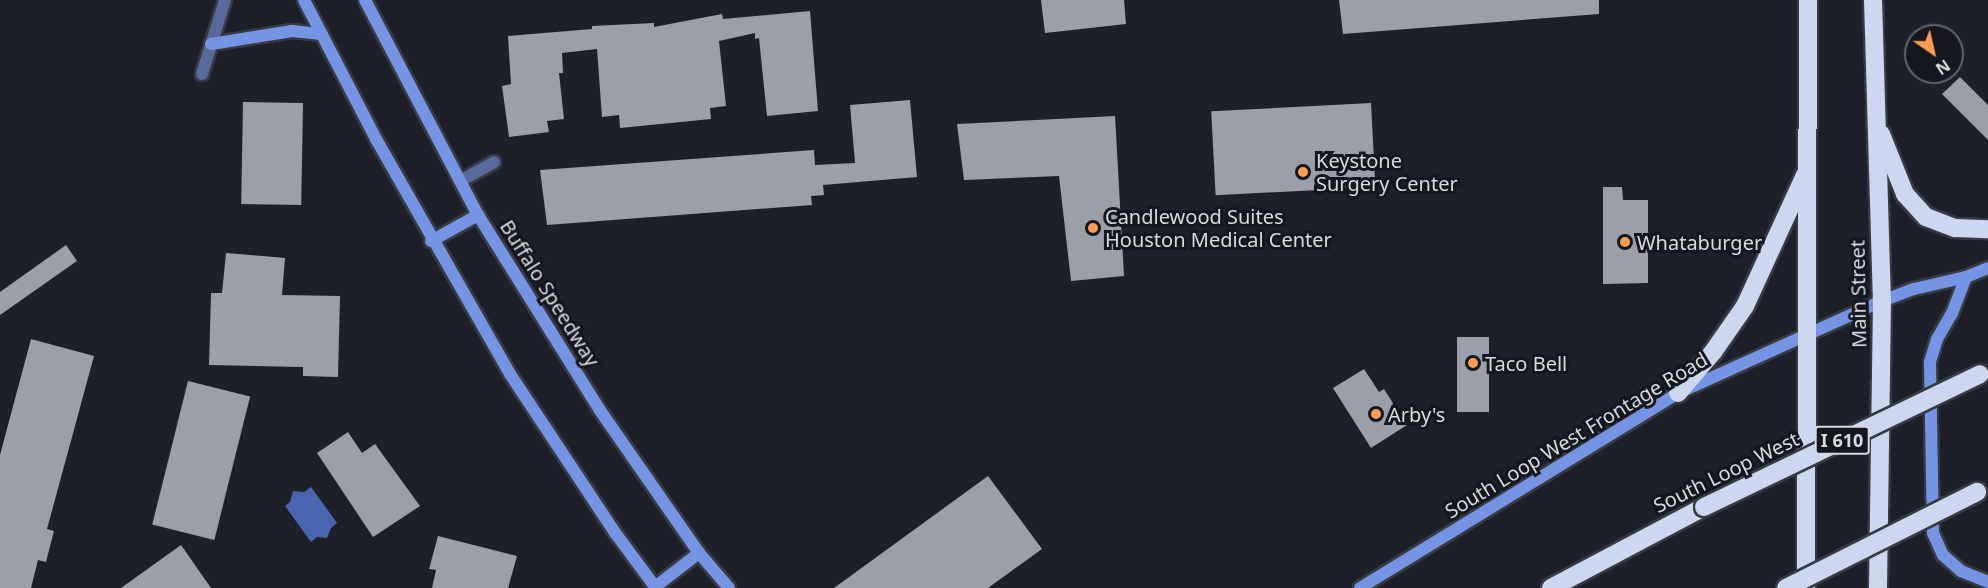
<!DOCTYPE html>
<style>
body{margin:0}
#map{position:relative;width:1988px;height:588px;overflow:hidden;background:#1d2028;font-family:"Noto Sans",sans-serif}
div>[style]{position:absolute}
.water>*{inset:0;background:#4a65af}
.building>*{inset:0;background:#9b9fa9;transform-origin:0 0}
.roads{filter:drop-shadow(2px 0 #373a42) drop-shadow(-2px 0 #373a42) drop-shadow(0 2px #373a42) drop-shadow(0 -2px #373a42)}
.street>*{height:12px;margin:-6px;padding:0 6px;transform-origin:6px;border-radius:6px;background:#576a9b}
.secondary>*{height:12px;margin:-6px;padding:0 6px;transform-origin:6px;border-radius:6px;background:#7594e3}
.highway>*{height:18px;margin:-9px;padding:0 9px;transform-origin:9px;border-radius:9px;background:#cdd7f0}
.bridges{filter:drop-shadow(2px 0 #373a42) drop-shadow(-2px 0 #373a42) drop-shadow(0 2px #373a42) drop-shadow(0 -2px #373a42)}
.highway-bridge>*{height:18px;margin:-9px;padding:0 9px;transform-origin:9px;border-radius:9px;background:#cdd7f0}
.dots>*{width:16px;height:16px;translate:-50% -50%;box-sizing:border-box;border:3px solid #14171e;border-radius:50%}
span{translate:-50% -50%;white-space:nowrap;text-align:center;line-height:1.15;-webkit-text-stroke:6px #14171e;paint-order:stroke}
.shield-label span{padding:2px 4px;background:#14171e;border:2px solid;border-radius:4px;-webkit-text-stroke-width:0}
.shield-label{font-size:18px;color:#d8dadf;font-weight:700}
.poi-label{font-size:20px;color:#d8dadf}
.left{translate:0 -50%;text-align:left}
.street-label{font-size:20px;color:#d8dadf}
.north{position:absolute;left:1904px;top:24px;width:60px;height:60px;box-sizing:border-box;background:#14171e;border:2px solid #62656b;border-radius:50%;rotate:146deg;font-size:16px;font-weight:700;line-height:24px;text-align:center;color:#d8dadf}
.north::after{content:'';display:block;margin:auto;width:21px;height:27px;background:#fc9e52;clip-path:polygon(50% 0,100% 100%,50% 72%,0 100%)}
</style>
<div id="map">
<div class="water">
<i style="clip-path:polygon(311px 487px,337px 523px,331px 528px,327px 538px,317px 537px,311px 542px,285px 506px,290px 502px,293px 491px,304px 492px)"></i>
</div>
<div class="building">
<i style="clip-path:polygon(1041px 0,1124px 0,1126px 24px,1045px 33px)"></i>
<i style="clip-path:polygon(1339px 0,1599px 0,1599px 14px,1343px 34px)"></i>
<i style="clip-path:polygon(810px 11px,818px 111px,767px 116px,759px 38px,755px 39px,755px 33px,719px 41px,726px 106px,710px 108px,711px 119px,620px 128px,619px 115px,602px 117px,597px 49px,562px 53px,563px 73px,559px 73px,564px 119px,547px 121px,549px 132px,509px 137px,502px 86px,511px 84px,508px 36px,592px 29px,592px 26px,654px 23px,654px 27px,722px 14px,723px 19px)"></i>
<i style="clip-path:polygon(1960px 77px,1988px 105px,1988px 140px,1942px 94px)"></i>
<i style="clip-path:polygon(910px 100px,917px 177px,823px 185px,824px 195px,811px 196px,812px 205px,547px 225px,540px 170px,814px 150px,815px 165px,855px 163px,850px 105px)"></i>
<i style="left:243px;top:102px;width:60px;height:102px;rotate:1deg"></i>
<i style="left:1371px;top:103px;width:84px;height:160px;rotate:87deg"></i>
<i style="clip-path:polygon(1115px 116px,1124px 276px,1071px 281px,1059px 176px,964px 180px,957px 124px)"></i>
<i style="clip-path:polygon(1603px 187px,1622px 187px,1623px 200px,1648px 200px,1648px 283px,1603px 284px)"></i>
<i style="clip-path:polygon(66px 245px,77px 261px,0 315px,0 292px)"></i>
<i style="clip-path:polygon(226px 253px,285px 258px,282px 295px,340px 296px,338px 377px,303px 376px,303px 367px,209px 365px,211px 293px,222px 293px)"></i>
<i style="left:1489px;top:337px;width:75px;height:32px;rotate:90deg"></i>
<i style="clip-path:polygon(31px 339px,94px 356px,47px 529px,54px 531px,46px 562px,38px 560px,31px 588px,0 588px,0 455px)"></i>
<i style="clip-path:polygon(1364px 369px,1379px 392px,1384px 389px,1407px 425px,1371px 448px,1333px 388px)"></i>
<i style="left:188px;top:381px;width:64px;height:148px;rotate:14deg"></i>
<i style="clip-path:polygon(348px 432px,362px 453px,375px 444px,420px 506px,373px 537px,317px 453px)"></i>
<i style="clip-path:polygon(988px 476px,1042px 549px,988px 588px,834px 588px)"></i>
<i style="clip-path:polygon(438px 536px,517px 556px,508px 588px,432px 588px,436px 570px,429px 569px)"></i>
<i style="clip-path:polygon(181px 545px,211px 588px,121px 588px)"></i>
</div>
<div class="roads">
<div class="street">
<i style="left:202px;top:74px;width:77px;rotate:-72.7deg"></i>
<i style="left:460px;top:181px;width:39px;rotate:-29deg"></i>
</div>
<div class="secondary">
<i style="left:304px;top:0;width:157px;rotate:62.6deg"></i>
<i style="left:376px;top:139px;width:271px;rotate:60.3deg"></i>
<i style="left:510px;top:374px;width:192px;rotate:56.5deg"></i>
<i style="left:616px;top:534px;width:67px;rotate:53.5deg"></i>
<i style="left:365px;top:0;width:243px;rotate:62.3deg"></i>
<i style="left:478px;top:215px;width:229px;rotate:58deg"></i>
<i style="left:599px;top:409px;width:175px;rotate:55.2deg"></i>
<i style="left:699px;top:553px;width:46px;rotate:49.4deg"></i>
<i style="left:211px;top:44px;width:82px;rotate:-9.1deg"></i>
<i style="left:292px;top:31px;width:30px;rotate:6deg"></i>
<i style="left:431px;top:241px;width:54px;rotate:-29deg"></i>
<i style="left:1966px;top:277px;width:39px;rotate:111deg"></i>
<i style="left:1952px;top:313px;width:30px;rotate:120deg"></i>
<i style="left:1937px;top:339px;width:24px;rotate:107deg"></i>
<i style="left:1930px;top:362px;width:171px;rotate:89deg"></i>
<i style="left:1933px;top:533px;width:24px;rotate:66deg"></i>
<i style="left:1943px;top:555px;width:24px;rotate:42deg"></i>
<i style="left:1961px;top:571px;width:29px;rotate:22deg"></i>
<i style="left:655px;top:587px;width:56px;rotate:-37.7deg"></i>
<i style="left:1360px;top:588px;width:373px;rotate:-31.5deg"></i>
<i style="left:1678px;top:393px;width:224px;rotate:-24.3deg"></i>
<i style="left:1882px;top:301px;width:34px;rotate:-21deg"></i>
<i style="left:1914px;top:289px;width:53px;rotate:-13deg"></i>
<i style="left:1966px;top:277px;width:24px;rotate:-22deg"></i>
</div>
<div class="highway">
<i style="left:1873px;top:0;width:301px;rotate:88.3deg"></i>
<i style="left:1882px;top:301px;width:287px;rotate:90.8deg"></i>
<i style="left:1881px;top:134px;width:65px;rotate:68.2deg"></i>
<i style="left:1905px;top:194px;width:31px;rotate:48deg"></i>
<i style="left:1926px;top:217px;width:31px;rotate:21deg"></i>
<i style="left:1955px;top:228px;width:33px;rotate:2deg"></i>
<i style="left:1678px;top:393px;width:54px;rotate:-49.5deg"></i>
<i style="left:1713px;top:352px;width:56px;rotate:-55.2deg"></i>
<i style="left:1745px;top:306px;width:144px;rotate:-65.4deg"></i>
<i style="left:1551px;top:588px;width:173px;rotate:-27.9deg"></i>
<i style="left:1806px;top:588px;width:588px;rotate:-89.81deg"></i>
</div>
</div>
<div class="bridges">
<div class="highway-bridge">
<i style="left:1704px;top:507px;width:306px;rotate:-25.7deg"></i>
<i style="left:1786px;top:588px;width:214px;rotate:-26.7deg"></i>
</div>
</div>
<div class="dots">
<i style="left:1303px;top:172px;background:#fc9e52"></i>
<i style="left:1093px;top:228px;background:#fc9e52"></i>
<i style="left:1625px;top:242px;background:#fc9e52"></i>
<i style="left:1473px;top:363px;background:#fc9e52"></i>
<i style="left:1376px;top:414px;background:#fc9e52"></i>
</div>
<div class="shield-label">
<span style="left:1842px;top:440px">I 610</span>
</div>
<div class="poi-label">
<span class="left" style="left:1316px;top:172px">Keystone<br>Surgery Center</span>
<span class="left" style="left:1105px;top:228px">Candlewood Suites<br>Houston Medical Center</span>
<span class="left" style="left:1637px;top:242px">Whataburger</span>
<span class="left" style="left:1485px;top:363px">Taco Bell</span>
<span class="left" style="left:1388px;top:414px">Arby's</span>
</div>
<div class="street-label">
<span style="left:550px;top:293px;rotate:58deg">Buffalo Speedway</span>
<span style="left:1858px;top:294px;rotate:-91deg">Main Street</span>
<span style="left:1576px;top:435px;rotate:-31deg">South Loop West Frontage Road</span>
<span style="left:1726px;top:472px;rotate:-26deg">South Loop West</span>
</div>
<div class="north">N</div>
</div>
